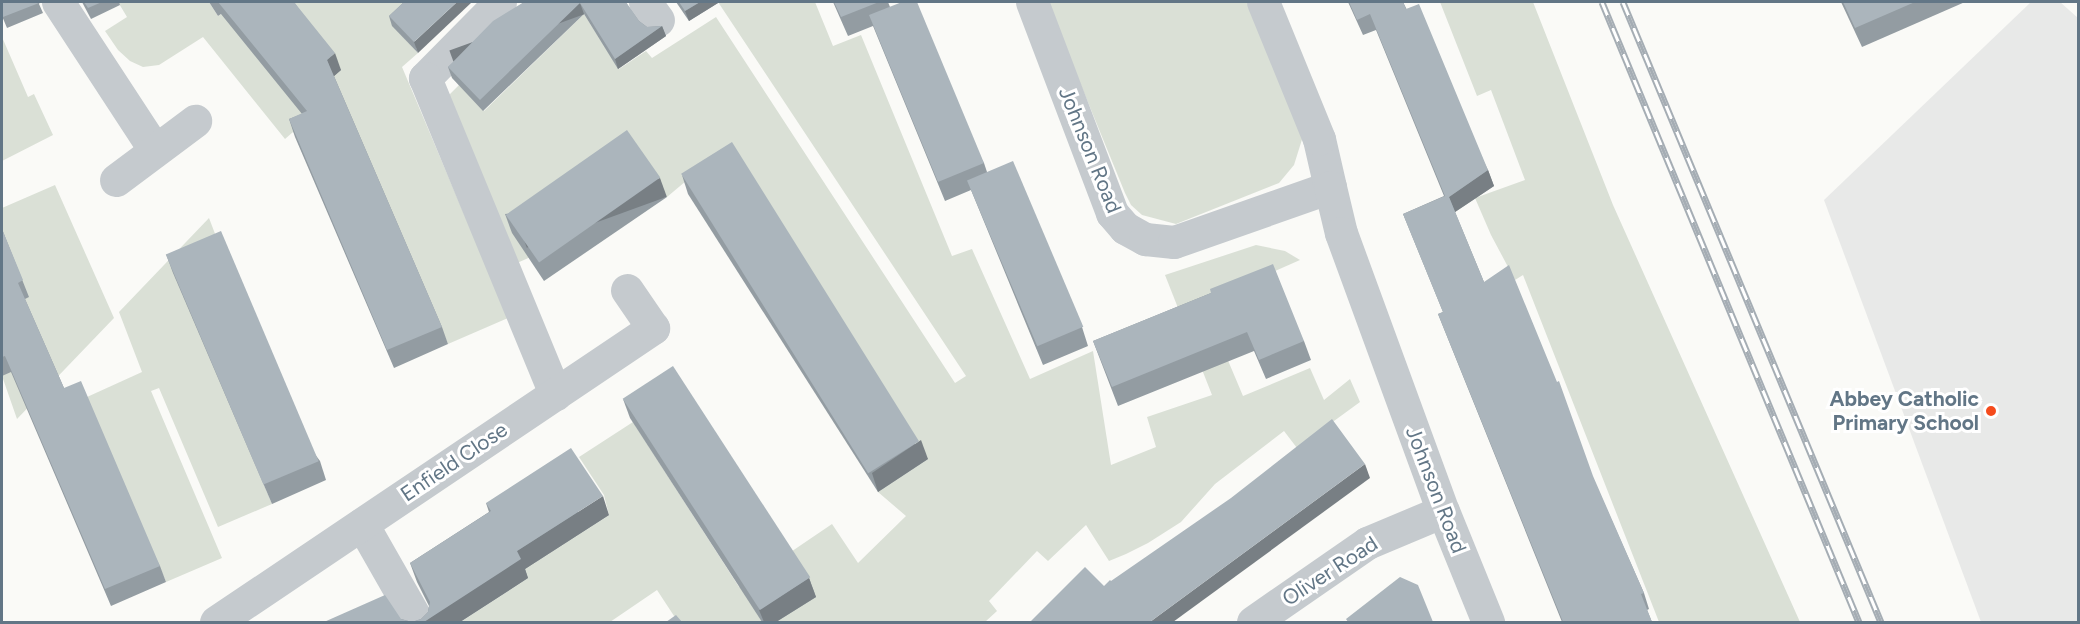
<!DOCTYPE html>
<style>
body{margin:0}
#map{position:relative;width:2080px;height:624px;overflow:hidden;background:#fafaf7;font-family:Figtree,sans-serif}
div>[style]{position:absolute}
.built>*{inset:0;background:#e8e9e8}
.green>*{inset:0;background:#dae0d6}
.minor>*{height:33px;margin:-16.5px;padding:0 16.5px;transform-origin:16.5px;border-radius:16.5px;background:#c5cace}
.rail>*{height:7px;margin-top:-3.5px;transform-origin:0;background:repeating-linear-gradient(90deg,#fff 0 14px,#a5adb4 0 28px);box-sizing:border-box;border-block:2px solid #a5adb4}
.wall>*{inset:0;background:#939ca2}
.shaded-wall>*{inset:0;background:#787f84;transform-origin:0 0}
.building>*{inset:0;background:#abb5bc;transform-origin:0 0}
.dots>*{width:16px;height:16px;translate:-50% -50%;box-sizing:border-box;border:3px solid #fff;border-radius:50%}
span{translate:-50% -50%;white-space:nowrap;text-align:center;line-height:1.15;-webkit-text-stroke:6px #fff;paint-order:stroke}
.street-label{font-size:21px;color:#627686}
.poi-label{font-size:21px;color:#627686;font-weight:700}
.right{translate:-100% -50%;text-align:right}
.frame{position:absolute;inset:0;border:3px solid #627686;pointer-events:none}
</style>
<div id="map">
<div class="built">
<i style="clip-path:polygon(2031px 2px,2060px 2px,2078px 18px,2078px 622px,1981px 622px,1824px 200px)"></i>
</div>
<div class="green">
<i style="clip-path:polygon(118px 2px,209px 2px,218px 16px,242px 2px,418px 2px,393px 26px,418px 53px,402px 67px,508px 318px,448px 344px,409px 252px,293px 132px,285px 139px,203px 37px,159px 65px,143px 67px,130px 61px,118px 50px,105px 31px,127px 17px)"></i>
<i style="clip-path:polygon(718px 2px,815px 2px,833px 46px,861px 35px,952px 256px,972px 249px,1030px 379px,1093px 351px,1111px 465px,1156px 447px,1147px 417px,1212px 395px,1199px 362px,1224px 351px,1243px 396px,1310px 368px,1324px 400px,1350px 379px,1360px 402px,1297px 448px,1284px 431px,1215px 484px,1181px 522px,1148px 543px,1126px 554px,1109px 561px,1086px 525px,1048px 561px,1037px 551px,989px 601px,997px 611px,985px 622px,678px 622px,657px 590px,610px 622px,460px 622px,528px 578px,523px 570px,609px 515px,604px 495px,579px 457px,633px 422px,739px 587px,832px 524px,858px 563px,906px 516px,878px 492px,928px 459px,686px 181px,667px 197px,517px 263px,448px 96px,459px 85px,484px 111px,584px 14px,619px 69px,646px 51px,652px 58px,716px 17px,955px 383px,966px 376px)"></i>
<i style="clip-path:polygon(1047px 2px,1250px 2px,1304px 133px,1294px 165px,1279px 183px,1176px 224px,1142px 215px,1131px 205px,1125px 193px)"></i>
<i style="clip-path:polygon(1440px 2px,1533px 2px,1613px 205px,1800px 622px,1659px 622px,1523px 275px,1515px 280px,1491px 235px,1475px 198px,1525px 180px,1491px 90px,1477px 96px)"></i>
<i style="clip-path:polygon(2px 37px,28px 97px,34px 94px,53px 135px,2px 161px)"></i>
<i style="clip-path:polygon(55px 185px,114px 318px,17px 419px,2px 376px,24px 299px,2px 231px,2px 208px)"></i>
<i style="clip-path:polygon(209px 218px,222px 252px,174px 273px,272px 504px,218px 527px,159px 388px,151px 391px,222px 558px,166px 582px,87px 397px,142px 372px,119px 312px)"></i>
<i style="clip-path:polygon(1256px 245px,1285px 251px,1300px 260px,1180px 313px,1165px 275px)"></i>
</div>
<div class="minor">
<i style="left:58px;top:2px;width:177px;rotate:56.8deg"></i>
<i style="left:500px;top:2px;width:107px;rotate:134.6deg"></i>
<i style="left:425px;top:78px;width:342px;rotate:67.6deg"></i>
<i style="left:645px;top:2px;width:22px;rotate:54deg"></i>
<i style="left:1032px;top:2px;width:226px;rotate:69.2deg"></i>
<i style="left:1112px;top:213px;width:20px;rotate:49deg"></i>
<i style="left:1125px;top:228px;width:23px;rotate:29deg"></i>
<i style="left:1145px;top:239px;width:29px;rotate:6deg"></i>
<i style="left:1174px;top:242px;width:165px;rotate:-19.4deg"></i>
<i style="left:1330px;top:187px;width:49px;rotate:-102.9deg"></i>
<i style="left:1319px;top:139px;width:148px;rotate:-112.2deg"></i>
<i style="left:116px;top:180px;width:99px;rotate:-36.8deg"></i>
<i style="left:1330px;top:187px;width:47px;rotate:76.6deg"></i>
<i style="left:1341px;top:233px;width:296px;rotate:69.9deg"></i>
<i style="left:1443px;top:511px;width:120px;rotate:67.9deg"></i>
<i style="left:362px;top:524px;width:113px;rotate:60.3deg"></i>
<i style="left:216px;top:622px;width:527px;rotate:-33.93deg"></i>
<i style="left:653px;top:328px;width:46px;rotate:-124.4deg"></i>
<i style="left:1253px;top:622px;width:139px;rotate:-34.7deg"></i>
<i style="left:1367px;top:543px;width:82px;rotate:-22.8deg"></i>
</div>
<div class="rail">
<i style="left:1602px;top:2px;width:671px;rotate:67.49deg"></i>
<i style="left:1623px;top:2px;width:672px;rotate:67.41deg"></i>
</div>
<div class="wall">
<i style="clip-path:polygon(2px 2px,40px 2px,39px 4px,43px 13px,7px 28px,2px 16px)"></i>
<i style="clip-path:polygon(82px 2px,119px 2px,120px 5px,91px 19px)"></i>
<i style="clip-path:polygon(209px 2px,294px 2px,341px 70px,334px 76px,442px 327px,448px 344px,394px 368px,295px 137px,289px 119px,302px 114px,221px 14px,218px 16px)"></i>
<i style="clip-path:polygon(404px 2px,418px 53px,392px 26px,389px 16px)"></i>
<i style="clip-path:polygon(524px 2px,627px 2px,626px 3px,639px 21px,647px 27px,662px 26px,666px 36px,618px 69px,584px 14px,483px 111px,452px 78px,448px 67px)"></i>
<i style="clip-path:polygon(676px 2px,718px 2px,718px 3px,689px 21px)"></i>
<i style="clip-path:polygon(833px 2px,888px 2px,890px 7px,984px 163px,987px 172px,1082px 327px,1088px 346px,1043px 365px,971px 190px,945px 201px,873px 26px,848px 36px)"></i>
<i style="clip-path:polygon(1348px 2px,1403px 2px,1488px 170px,1494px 186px,1455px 212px,1484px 282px,1593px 478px,1644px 593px,1649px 609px,1647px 610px,1652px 622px,1562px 622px,1444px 329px,1438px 314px,1443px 312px,1403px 214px,1444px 196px,1376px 30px,1363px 35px)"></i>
<i style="clip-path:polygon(1841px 2px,1965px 2px,1862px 47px)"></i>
<i style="clip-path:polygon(682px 175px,928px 459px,878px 492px,688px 194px)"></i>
<i style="clip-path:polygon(667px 197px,544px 281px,512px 233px,505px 214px)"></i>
<i style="clip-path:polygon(2px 229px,29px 297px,25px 299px,64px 388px,160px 566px,166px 582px,111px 606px,11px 372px,2px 376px)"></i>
<i style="clip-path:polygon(166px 254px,320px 461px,326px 480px,272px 504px,173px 273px)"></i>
<i style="clip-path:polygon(1211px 293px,1304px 341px,1311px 360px,1266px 379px,1254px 351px,1118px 406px,1093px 341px)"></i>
<i style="clip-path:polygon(623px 399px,809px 578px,816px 597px,776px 622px,762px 622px,630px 418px)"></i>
<i style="clip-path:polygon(486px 503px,609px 515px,525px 569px,528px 578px,460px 622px,324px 622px,401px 619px,412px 622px,421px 619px,428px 612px,429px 606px,417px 582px,410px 563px,489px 512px)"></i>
</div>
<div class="shaded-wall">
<i style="clip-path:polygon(457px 2px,472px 2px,418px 53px,414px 42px)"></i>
<i style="clip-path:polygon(700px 2px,718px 2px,718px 3px,689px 21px,685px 11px)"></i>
<i style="left:580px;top:3px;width:12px;height:139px;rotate:70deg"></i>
<i style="clip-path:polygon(662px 26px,666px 36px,618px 69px,615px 59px)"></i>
<i style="clip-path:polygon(335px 53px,341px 70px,333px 77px,327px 60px)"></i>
<i style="clip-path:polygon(1488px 170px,1494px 186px,1455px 212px,1449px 197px)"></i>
<i style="left:660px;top:178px;width:20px;height:149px;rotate:70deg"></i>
<i style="clip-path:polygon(921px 440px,928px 459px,878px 492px,872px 473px)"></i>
<i style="clip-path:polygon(1365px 464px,1370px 478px,1173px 622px,1150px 622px,1154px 619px)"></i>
<i style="clip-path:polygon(603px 496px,609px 515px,525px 569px,528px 578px,460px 622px,424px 622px,517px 551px)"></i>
<i style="clip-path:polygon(809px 578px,816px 597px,776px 622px,764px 622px,759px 610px)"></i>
</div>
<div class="building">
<i style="clip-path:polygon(2px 2px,39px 2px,39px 3px,3px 17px,2px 14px)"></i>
<i style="clip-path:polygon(84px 2px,102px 2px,88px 8px)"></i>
<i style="clip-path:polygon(218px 2px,294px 2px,335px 53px,327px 60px,442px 327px,387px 350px,289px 119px,307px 111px)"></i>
<i style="clip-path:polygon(404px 2px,457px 2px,414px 42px,389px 16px)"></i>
<i style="clip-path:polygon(524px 2px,626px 2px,639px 21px,647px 27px,662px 26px,615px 59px,580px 3px,480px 100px,448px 67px,493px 21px)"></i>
<i style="clip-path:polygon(679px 2px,700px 2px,685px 11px)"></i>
<i style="clip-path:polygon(834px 2px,879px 2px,841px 17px)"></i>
<i style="clip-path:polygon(902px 2px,917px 2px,984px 163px,938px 182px,869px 15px)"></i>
<i style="clip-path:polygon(1349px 2px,1403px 2px,1406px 9px,1419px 4px,1488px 170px,1449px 197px,1484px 282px,1509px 265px,1557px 382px,1559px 381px,1593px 476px,1644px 593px,1641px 594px,1652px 622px,1563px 622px,1438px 314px,1443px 312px,1403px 214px,1445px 196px,1370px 14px,1357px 20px)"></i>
<i style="clip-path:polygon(1843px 2px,1915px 2px,1855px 28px)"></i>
<i style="left:627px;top:130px;width:58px;height:148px;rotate:55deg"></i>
<i style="left:732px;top:142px;width:353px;height:60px;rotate:58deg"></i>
<i style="left:1013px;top:161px;width:180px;height:50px;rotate:67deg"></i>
<i style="clip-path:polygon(2px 229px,23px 280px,18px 283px,64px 388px,81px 381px,160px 566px,105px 589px,5px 356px,2px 357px)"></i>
<i style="left:221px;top:231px;width:250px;height:60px;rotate:67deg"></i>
<i style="clip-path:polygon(1273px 264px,1304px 341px,1259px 360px,1247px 332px,1112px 387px,1093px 341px,1211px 293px,1210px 289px)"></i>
<i style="left:673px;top:366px;width:252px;height:60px;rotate:57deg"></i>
<i style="clip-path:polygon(1332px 419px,1365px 464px,1154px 619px,1150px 622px,1030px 622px,1085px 567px,1104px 586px,1110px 580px,1111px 581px,1231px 498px)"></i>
<i style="clip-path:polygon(571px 448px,603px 496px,517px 551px,521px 559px,424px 622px,324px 622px,385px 595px,401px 619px,412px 622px,421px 619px,428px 612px,430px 602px,410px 563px,491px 511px,486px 503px)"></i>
<i style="clip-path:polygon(1400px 577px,1418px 585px,1433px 622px,1348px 622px,1346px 619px)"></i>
<i style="clip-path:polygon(676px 615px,682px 622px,666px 622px)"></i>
</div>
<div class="dots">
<i style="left:1991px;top:411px;background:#f54b1c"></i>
</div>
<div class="street-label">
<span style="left:1090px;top:150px;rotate:68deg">Johnson Road</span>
<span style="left:454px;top:462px;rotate:-34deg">Enfield Close</span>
<span style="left:1436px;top:490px;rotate:69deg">Johnson Road</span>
<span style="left:1330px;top:571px;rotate:-33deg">Oliver Road</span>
</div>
<div class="poi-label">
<span class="right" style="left:1979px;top:411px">Abbey Catholic<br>Primary School</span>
</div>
<div class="frame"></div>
</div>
